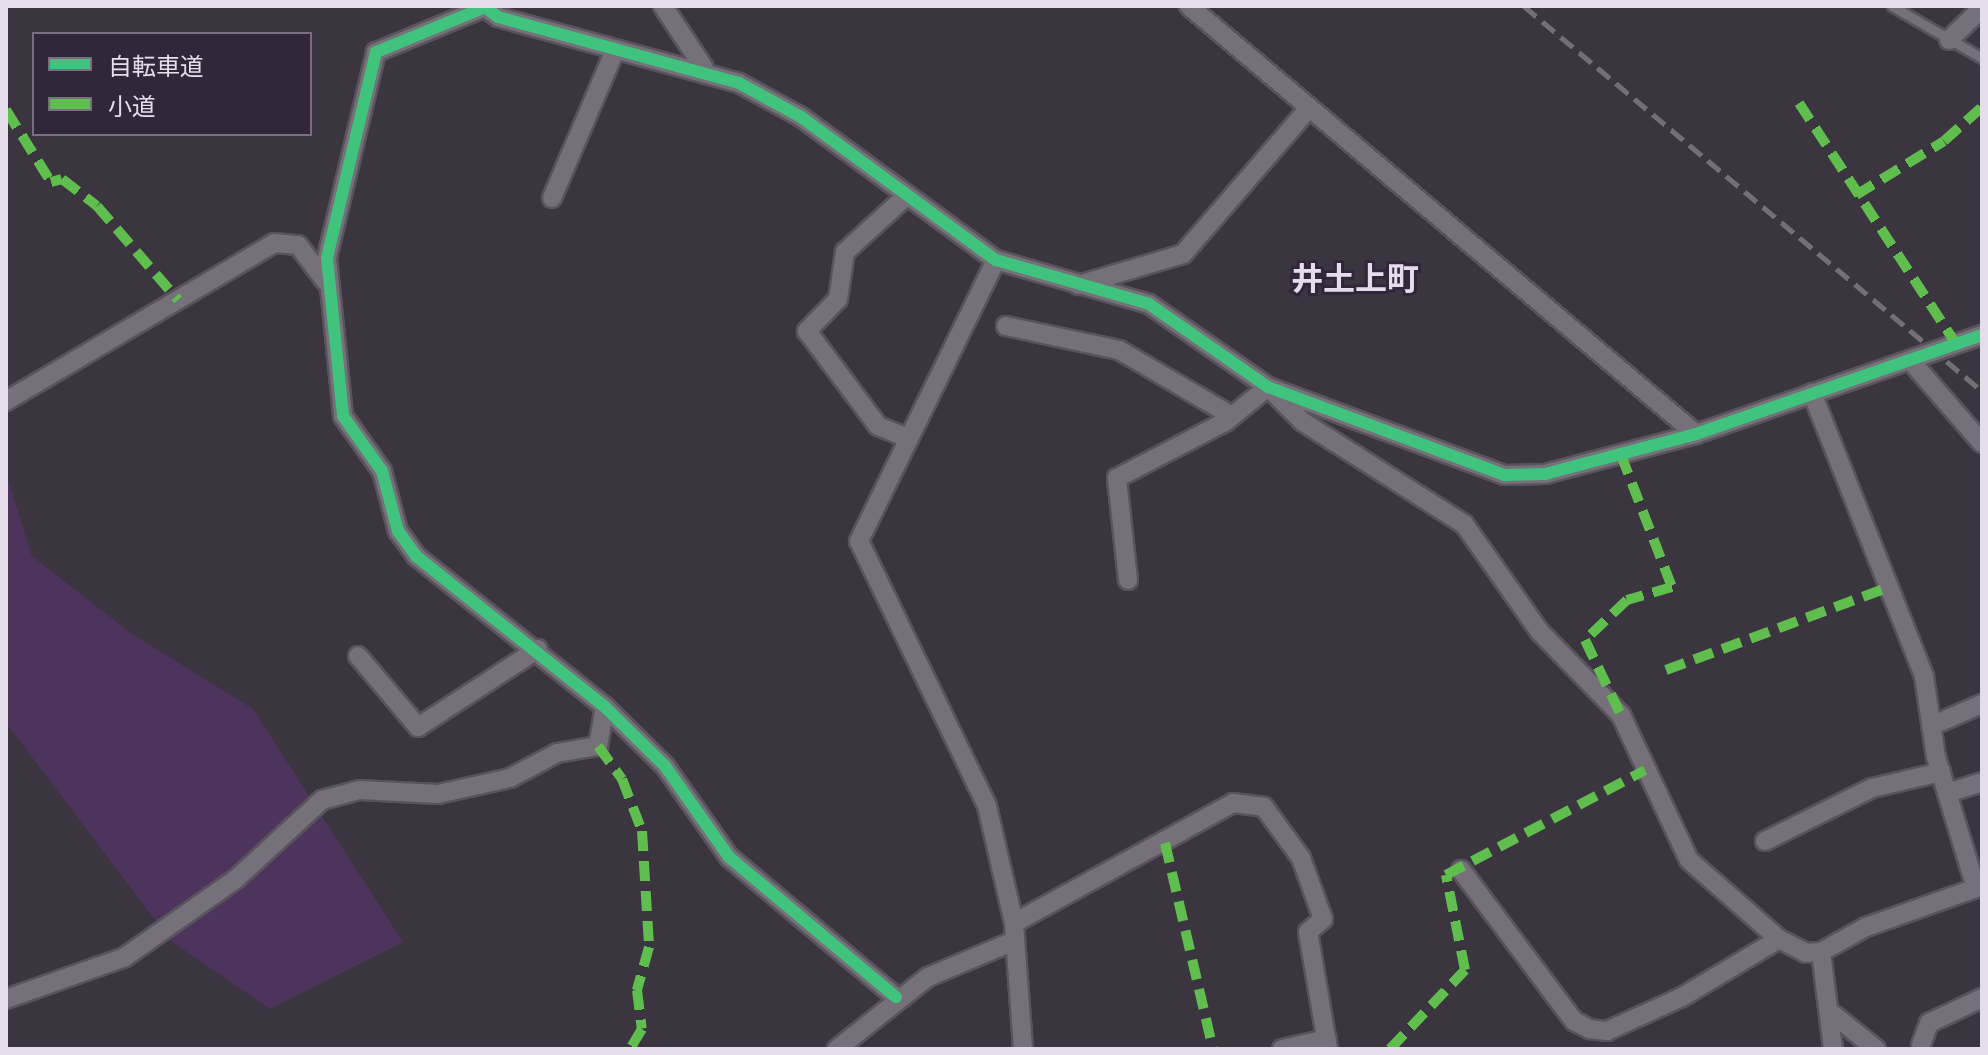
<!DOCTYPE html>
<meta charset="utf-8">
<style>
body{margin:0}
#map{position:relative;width:1988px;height:1055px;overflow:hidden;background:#3b353f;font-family:"Archivo Narrow","Noto Sans JP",sans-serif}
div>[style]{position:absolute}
.green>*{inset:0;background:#4c345c}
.roads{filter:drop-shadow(2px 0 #59535d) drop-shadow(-2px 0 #59535d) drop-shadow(0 2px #59535d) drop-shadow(0 -2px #59535d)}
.lane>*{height:9px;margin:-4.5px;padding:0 4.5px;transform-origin:4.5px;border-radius:4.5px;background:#757079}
.street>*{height:18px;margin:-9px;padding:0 9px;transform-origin:9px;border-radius:9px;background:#757079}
.rail>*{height:5px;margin-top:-2.5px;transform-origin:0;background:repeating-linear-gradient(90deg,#746f76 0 16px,transparent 0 24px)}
.quiet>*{height:10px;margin-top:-5px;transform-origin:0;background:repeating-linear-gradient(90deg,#5fbe4e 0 20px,transparent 0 30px)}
.cycleway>*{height:12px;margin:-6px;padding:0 6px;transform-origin:6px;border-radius:6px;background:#40c37c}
span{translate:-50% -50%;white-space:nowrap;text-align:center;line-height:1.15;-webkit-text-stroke:6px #32263a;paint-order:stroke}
.quarter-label{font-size:32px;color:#e5ddea;font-weight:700}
.frame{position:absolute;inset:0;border:8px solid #e5ddea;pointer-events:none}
.legend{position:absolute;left:32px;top:32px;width:280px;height:104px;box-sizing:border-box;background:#32263a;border:2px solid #7a6f80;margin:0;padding:10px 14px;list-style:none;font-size:24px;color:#e5ddea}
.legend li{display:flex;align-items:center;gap:16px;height:40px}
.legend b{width:40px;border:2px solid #7a6f80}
</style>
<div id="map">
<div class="green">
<i style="clip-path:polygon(6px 473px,32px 556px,132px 634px,253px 709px,403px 942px,270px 1009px,171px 941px,6px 723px)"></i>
</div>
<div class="roads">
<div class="lane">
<i style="left:1892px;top:6px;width:104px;rotate:30deg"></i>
</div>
<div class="street">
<i style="left:483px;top:6px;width:19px;rotate:36deg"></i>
<i style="left:498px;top:17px;width:250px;rotate:15.3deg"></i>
<i style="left:739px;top:83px;width:71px;rotate:28.7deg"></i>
<i style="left:801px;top:117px;width:242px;rotate:36.3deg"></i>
<i style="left:996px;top:260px;width:159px;rotate:16deg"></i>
<i style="left:1149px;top:304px;width:145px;rotate:34.9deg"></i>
<i style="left:1268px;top:387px;width:252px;rotate:20.4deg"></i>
<i style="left:1504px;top:475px;width:41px;rotate:-1.4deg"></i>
<i style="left:1545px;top:474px;width:156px;rotate:-14.8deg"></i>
<i style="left:1696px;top:434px;width:303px;rotate:-19.1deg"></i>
<i style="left:663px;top:6px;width:74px;rotate:56.5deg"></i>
<i style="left:1189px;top:6px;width:664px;rotate:40.17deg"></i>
<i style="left:483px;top:8px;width:116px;rotate:157.6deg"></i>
<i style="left:376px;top:52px;width:212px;rotate:103.4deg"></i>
<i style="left:327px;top:258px;width:159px;rotate:84.2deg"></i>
<i style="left:343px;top:416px;width:67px;rotate:54.7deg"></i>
<i style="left:382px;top:471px;width:62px;rotate:75.1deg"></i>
<i style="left:398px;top:531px;width:31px;rotate:54deg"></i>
<i style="left:416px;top:556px;width:242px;rotate:38.6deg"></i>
<i style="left:605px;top:707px;width:84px;rotate:44.5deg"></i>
<i style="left:665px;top:766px;width:111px;rotate:54.9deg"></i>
<i style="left:729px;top:857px;width:218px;rotate:40deg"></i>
<i style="left:1949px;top:40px;width:46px;rotate:-44.1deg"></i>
<i style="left:552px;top:198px;width:161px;rotate:-66.9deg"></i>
<i style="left:903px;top:199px;width:79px;rotate:137.6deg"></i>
<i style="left:845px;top:252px;width:48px;rotate:98.5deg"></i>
<i style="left:838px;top:299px;width:45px;rotate:134.1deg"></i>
<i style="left:807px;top:331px;width:119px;rotate:53.2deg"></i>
<i style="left:878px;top:426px;width:31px;rotate:22deg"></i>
<i style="left:996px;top:260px;width:313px;rotate:116deg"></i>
<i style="left:859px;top:541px;width:294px;rotate:64.2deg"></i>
<i style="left:987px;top:806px;width:120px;rotate:77deg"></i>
<i style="left:1014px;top:923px;width:126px;rotate:85.9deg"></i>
<i style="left:1078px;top:285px;width:109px;rotate:-16.4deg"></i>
<i style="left:1183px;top:254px;width:193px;rotate:-49.2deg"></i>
<i style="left:1006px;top:326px;width:116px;rotate:12deg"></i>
<i style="left:1119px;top:350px;width:131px;rotate:30.3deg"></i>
<i style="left:1910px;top:360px;width:110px;rotate:49.1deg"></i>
<i style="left:1812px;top:393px;width:304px;rotate:68.4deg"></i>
<i style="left:1924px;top:676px;width:82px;rotate:81.6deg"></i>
<i style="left:1936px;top:757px;width:137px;rotate:73deg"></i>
<i style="left:6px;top:401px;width:311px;rotate:-30.5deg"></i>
<i style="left:274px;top:243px;width:24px;rotate:5deg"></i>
<i style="left:298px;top:245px;width:46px;rotate:52.9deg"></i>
<i style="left:1128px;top:580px;width:103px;rotate:-96.2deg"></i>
<i style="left:1117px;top:478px;width:122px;rotate:-27.4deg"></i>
<i style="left:1225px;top:422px;width:55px;rotate:-39.1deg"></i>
<i style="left:1268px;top:387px;width:49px;rotate:45deg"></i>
<i style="left:1303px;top:422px;width:191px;rotate:32.4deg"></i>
<i style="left:1464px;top:524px;width:132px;rotate:54.9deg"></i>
<i style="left:1540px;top:632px;width:116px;rotate:45.7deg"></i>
<i style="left:1621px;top:715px;width:160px;rotate:64.9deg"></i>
<i style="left:1689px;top:860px;width:120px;rotate:41.3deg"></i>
<i style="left:1779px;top:939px;width:30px;rotate:27deg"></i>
<i style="left:1806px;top:953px;width:15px;rotate:-4deg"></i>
<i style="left:1821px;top:952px;width:51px;rotate:-29.1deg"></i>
<i style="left:1866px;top:927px;width:123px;rotate:-19.5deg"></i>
<i style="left:358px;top:656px;width:93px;rotate:49.8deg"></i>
<i style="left:418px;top:727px;width:143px;rotate:-33deg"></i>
<i style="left:1931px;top:726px;width:56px;rotate:-23.3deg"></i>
<i style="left:1947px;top:793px;width:37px;rotate:-17deg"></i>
<i style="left:1765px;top:841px;width:119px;rotate:-26.4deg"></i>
<i style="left:1872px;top:788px;width:71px;rotate:-13.1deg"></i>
<i style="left:1461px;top:870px;width:189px;rotate:53.2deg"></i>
<i style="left:1574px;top:1021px;width:18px;rotate:27deg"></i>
<i style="left:1590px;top:1029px;width:17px;rotate:7deg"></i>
<i style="left:1607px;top:1031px;width:82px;rotate:-24.4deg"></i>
<i style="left:1682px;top:997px;width:113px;rotate:-30.9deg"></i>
<i style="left:1014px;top:923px;width:250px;rotate:-28.7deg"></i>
<i style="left:1233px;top:803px;width:31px;rotate:7deg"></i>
<i style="left:1264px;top:807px;width:63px;rotate:54deg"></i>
<i style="left:1301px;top:858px;width:65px;rotate:70.2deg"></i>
<i style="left:1323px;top:919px;width:20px;rotate:139deg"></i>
<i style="left:1308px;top:932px;width:119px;rotate:80.3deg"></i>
<i style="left:1821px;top:952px;width:98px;rotate:82.9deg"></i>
<i style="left:6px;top:999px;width:126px;rotate:-19.4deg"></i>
<i style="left:125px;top:957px;width:136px;rotate:-35.1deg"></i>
<i style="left:236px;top:879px;width:117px;rotate:-42.6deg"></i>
<i style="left:322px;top:800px;width:39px;rotate:-15deg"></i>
<i style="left:360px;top:790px;width:78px;rotate:2.9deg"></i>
<i style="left:438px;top:794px;width:74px;rotate:-12.5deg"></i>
<i style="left:510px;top:778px;width:53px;rotate:-28deg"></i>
<i style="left:557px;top:753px;width:42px;rotate:-9.7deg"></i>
<i style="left:598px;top:746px;width:40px;rotate:-80deg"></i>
<i style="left:1834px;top:1015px;width:54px;rotate:39deg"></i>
<i style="left:1921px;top:1045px;width:23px;rotate:-70deg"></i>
<i style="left:1929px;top:1023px;width:59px;rotate:-25.3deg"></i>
<i style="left:837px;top:1049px;width:116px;rotate:-38.4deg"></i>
<i style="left:928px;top:977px;width:93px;rotate:-22.7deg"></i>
<i style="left:1282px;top:1049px;width:46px;rotate:-12.5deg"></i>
</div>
</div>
<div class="rail">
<i style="left:1524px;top:6px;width:598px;rotate:40.05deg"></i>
</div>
<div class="quiet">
<i style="left:1799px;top:103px;width:288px;rotate:56.9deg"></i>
<i style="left:6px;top:110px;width:85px;rotate:58deg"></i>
<i style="left:51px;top:182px;width:11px;rotate:-15deg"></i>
<i style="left:62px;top:179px;width:44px;rotate:37.6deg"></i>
<i style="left:97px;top:206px;width:124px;rotate:49.2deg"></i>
<i style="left:1856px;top:195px;width:103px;rotate:-31.5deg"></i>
<i style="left:1944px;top:141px;width:51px;rotate:-41.8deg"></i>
<i style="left:1621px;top:455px;width:142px;rotate:68.9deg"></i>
<i style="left:1672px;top:587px;width:47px;rotate:163.9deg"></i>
<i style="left:1627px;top:600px;width:58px;rotate:136.4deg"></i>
<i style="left:1585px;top:640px;width:83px;rotate:64.4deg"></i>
<i style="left:1666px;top:670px;width:236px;rotate:-20.4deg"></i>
<i style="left:598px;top:746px;width:41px;rotate:54deg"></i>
<i style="left:622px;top:779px;width:56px;rotate:69deg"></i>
<i style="left:642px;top:831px;width:116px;rotate:86.5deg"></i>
<i style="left:649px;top:947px;width:45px;rotate:105.6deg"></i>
<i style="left:637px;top:990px;width:39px;rotate:83deg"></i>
<i style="left:642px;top:1029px;width:23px;rotate:121deg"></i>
<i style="left:1165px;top:843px;width:212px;rotate:76.9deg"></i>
<i style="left:1390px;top:1049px;width:109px;rotate:-46.5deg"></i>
<i style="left:1465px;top:970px;width:97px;rotate:-101.3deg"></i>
<i style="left:1446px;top:875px;width:225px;rotate:-27.8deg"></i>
</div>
<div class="cycleway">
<i style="left:483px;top:6px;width:19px;rotate:36deg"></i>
<i style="left:498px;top:17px;width:250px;rotate:15.3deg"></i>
<i style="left:739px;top:83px;width:71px;rotate:28.7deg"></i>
<i style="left:801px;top:117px;width:242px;rotate:36.3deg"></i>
<i style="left:996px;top:260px;width:159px;rotate:16deg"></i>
<i style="left:1149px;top:304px;width:145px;rotate:34.9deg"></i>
<i style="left:1268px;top:387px;width:252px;rotate:20.4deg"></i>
<i style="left:1504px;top:475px;width:41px;rotate:-1.4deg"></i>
<i style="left:1545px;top:474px;width:156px;rotate:-14.8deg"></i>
<i style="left:1696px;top:434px;width:303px;rotate:-19.1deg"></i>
<i style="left:483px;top:8px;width:116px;rotate:157.6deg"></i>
<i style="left:376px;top:52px;width:212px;rotate:103.4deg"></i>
<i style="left:327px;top:258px;width:159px;rotate:84.2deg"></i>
<i style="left:343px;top:416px;width:67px;rotate:54.7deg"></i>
<i style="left:382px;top:471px;width:62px;rotate:75.1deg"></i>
<i style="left:398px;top:531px;width:31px;rotate:54deg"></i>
<i style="left:416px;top:556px;width:242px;rotate:38.6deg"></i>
<i style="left:605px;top:707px;width:84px;rotate:44.5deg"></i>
<i style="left:665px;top:766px;width:111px;rotate:54.9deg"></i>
<i style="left:729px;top:857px;width:218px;rotate:40deg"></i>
</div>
<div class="quarter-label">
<span style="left:1355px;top:279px">井土上町</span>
</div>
<div class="frame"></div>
<ul class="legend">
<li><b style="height:10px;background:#40c37c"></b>自転車道</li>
<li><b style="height:10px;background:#5fbe4e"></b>小道</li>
</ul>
</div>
